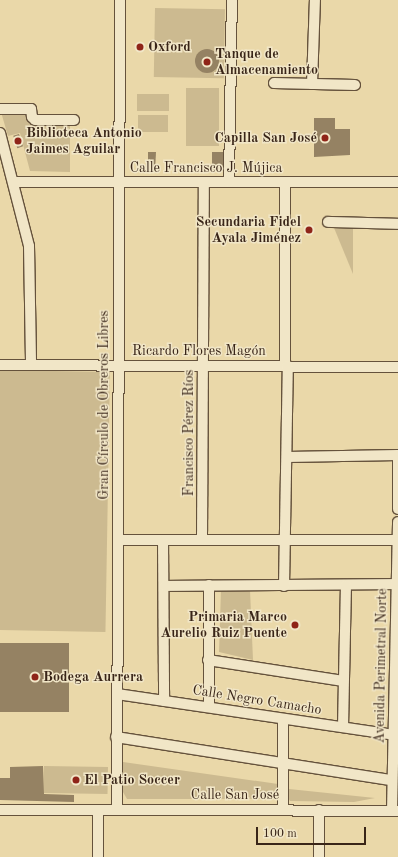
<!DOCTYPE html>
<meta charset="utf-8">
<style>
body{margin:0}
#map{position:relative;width:398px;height:857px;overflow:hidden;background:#ead8a9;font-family:"Old Standard TT",serif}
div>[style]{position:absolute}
.green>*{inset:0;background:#ccba90;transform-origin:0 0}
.building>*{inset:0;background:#958263;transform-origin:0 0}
.round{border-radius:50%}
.roads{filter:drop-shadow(1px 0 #65523c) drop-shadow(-1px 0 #65523c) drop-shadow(0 1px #65523c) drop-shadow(0 -1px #65523c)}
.minor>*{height:10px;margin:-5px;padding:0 5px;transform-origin:5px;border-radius:5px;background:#f1e6c7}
.dots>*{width:11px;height:11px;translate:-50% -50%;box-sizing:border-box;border:2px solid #f1e6c7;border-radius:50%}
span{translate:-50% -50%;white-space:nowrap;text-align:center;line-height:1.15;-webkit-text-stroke:3px #f1e6c7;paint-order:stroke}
.poi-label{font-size:14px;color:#392518;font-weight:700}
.left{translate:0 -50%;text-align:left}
.right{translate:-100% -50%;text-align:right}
.street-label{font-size:14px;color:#392518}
.scale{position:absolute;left:256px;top:827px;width:110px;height:18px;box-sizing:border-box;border:2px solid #392518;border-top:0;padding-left:5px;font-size:12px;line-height:14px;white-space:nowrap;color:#392518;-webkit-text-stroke:3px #f1e6c7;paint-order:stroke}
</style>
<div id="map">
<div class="green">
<i style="left:155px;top:8px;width:70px;height:69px;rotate:1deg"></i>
<i style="left:219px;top:88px;width:58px;height:33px;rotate:90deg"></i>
<i style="left:169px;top:94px;width:17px;height:32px;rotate:90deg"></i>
<i style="clip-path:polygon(1px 112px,29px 112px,29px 124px,70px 123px,70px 172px,30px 171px,20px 133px,8px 136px)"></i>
<i style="left:138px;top:115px;width:30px;height:17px"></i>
<i style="clip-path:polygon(332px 223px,353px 225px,353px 274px)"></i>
<i style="left:0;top:370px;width:110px;height:260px;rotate:1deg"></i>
<i style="clip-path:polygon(221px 590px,250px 590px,253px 660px,219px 652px)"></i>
<i style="clip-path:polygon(123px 762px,278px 784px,278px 796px,276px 799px,127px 799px,123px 792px)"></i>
<i style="left:44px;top:766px;width:64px;height:27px;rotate:1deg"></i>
<i style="clip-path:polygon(289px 789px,375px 798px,354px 802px,290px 801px,287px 796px)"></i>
</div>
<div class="building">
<i class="round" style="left:195px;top:49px;width:24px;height:24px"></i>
<i style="clip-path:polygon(314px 118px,335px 118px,335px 129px,350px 129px,350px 155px,314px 157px)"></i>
<i style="left:19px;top:134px;width:13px;height:6px;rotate:72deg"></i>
<i style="clip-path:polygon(148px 152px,156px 152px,155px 172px,148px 171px)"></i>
<i style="left:212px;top:152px;width:11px;height:19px"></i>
<i style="left:0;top:643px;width:69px;height:69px"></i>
<i style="clip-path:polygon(43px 766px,44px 794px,74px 795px,74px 802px,0 800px,0 778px,10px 778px,10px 767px)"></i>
</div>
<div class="roads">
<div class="minor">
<i style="left:274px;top:83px;width:81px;rotate:1.4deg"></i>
<i style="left:312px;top:84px;width:84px;rotate:-88deg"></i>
<i style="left:0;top:109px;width:31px"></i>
<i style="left:31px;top:109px;width:8px;rotate:83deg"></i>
<i style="left:32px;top:117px;width:4px;rotate:45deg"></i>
<i style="left:35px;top:120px;width:39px"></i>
<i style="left:0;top:133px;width:117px;rotate:75.6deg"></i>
<i style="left:29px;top:246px;width:119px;rotate:89deg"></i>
<i style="left:13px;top:182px;width:385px"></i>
<i style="left:229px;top:182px;width:182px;rotate:-89.1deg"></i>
<i style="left:328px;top:222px;width:70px;rotate:1.6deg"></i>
<i style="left:0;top:365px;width:398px;rotate:0.3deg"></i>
<i style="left:285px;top:366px;width:183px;rotate:-90deg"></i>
<i style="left:398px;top:455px;width:54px;rotate:90deg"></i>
<i style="left:287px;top:457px;width:111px;rotate:-1deg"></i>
<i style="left:118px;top:540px;width:280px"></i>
<i style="left:202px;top:540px;width:358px;rotate:-89.7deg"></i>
<i style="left:163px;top:541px;width:160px;rotate:89.6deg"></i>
<i style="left:165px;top:586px;width:231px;rotate:-0.5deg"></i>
<i style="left:284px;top:586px;width:220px;rotate:-89deg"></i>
<i style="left:208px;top:660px;width:137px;rotate:8.8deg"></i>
<i style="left:117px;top:694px;width:280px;rotate:8.4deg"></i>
<i style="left:209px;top:707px;width:122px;rotate:-90deg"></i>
<i style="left:343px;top:727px;width:142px;rotate:-88.8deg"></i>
<i style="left:116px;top:737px;width:279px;rotate:8.9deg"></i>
<i style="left:117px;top:809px;width:809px;rotate:-89.79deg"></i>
<i style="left:283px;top:809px;width:90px;rotate:-90deg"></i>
<i style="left:0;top:810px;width:398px;rotate:0.1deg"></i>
<i style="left:392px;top:811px;width:289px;rotate:-88.8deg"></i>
<i style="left:98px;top:857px;width:47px;rotate:-90deg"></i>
<i style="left:319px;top:857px;width:47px;rotate:-90deg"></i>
</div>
</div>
<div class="dots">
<i style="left:140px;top:47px;background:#8f2418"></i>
<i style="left:207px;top:62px;background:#8f2418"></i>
<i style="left:325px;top:138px;background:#8f2418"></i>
<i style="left:18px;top:141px;background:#8f2418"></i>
<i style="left:309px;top:230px;background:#8f2418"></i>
<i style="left:295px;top:625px;background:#8f2418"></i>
<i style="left:35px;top:677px;background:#8f2418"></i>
<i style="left:76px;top:780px;background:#8f2418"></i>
</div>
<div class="poi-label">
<span class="left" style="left:148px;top:47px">Oxford</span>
<span class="left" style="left:215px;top:62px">Tanque de<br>Almacenamiento</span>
<span class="left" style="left:26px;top:141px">Biblioteca Antonio<br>Jaimes Aguilar</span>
<span class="right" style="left:317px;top:138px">Capilla San José</span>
<span class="right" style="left:301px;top:230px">Secundaria Fidel<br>Ayala Jiménez</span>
<span class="right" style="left:287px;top:625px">Primaria Marco<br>Aurelio Ruiz Puente</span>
<span class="left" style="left:43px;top:677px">Bodega Aurrera</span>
<span class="left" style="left:84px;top:780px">El Patio Soccer</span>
</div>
<div class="street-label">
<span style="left:206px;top:168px">Calle Francisco J. Mújica</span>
<span style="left:199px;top:351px">Ricardo Flores Magón</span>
<span style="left:104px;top:405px;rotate:-90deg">Gran Círculo de Obreros Libres</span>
<span style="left:189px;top:433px;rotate:-90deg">Francisco Pérez Ríos</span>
<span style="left:381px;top:666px;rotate:-89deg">Avenida Perimetral Norte</span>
<span style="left:257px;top:700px;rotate:9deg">Calle Negro Camacho</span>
<span style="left:235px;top:795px">Calle San José</span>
</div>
<div class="scale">100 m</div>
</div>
